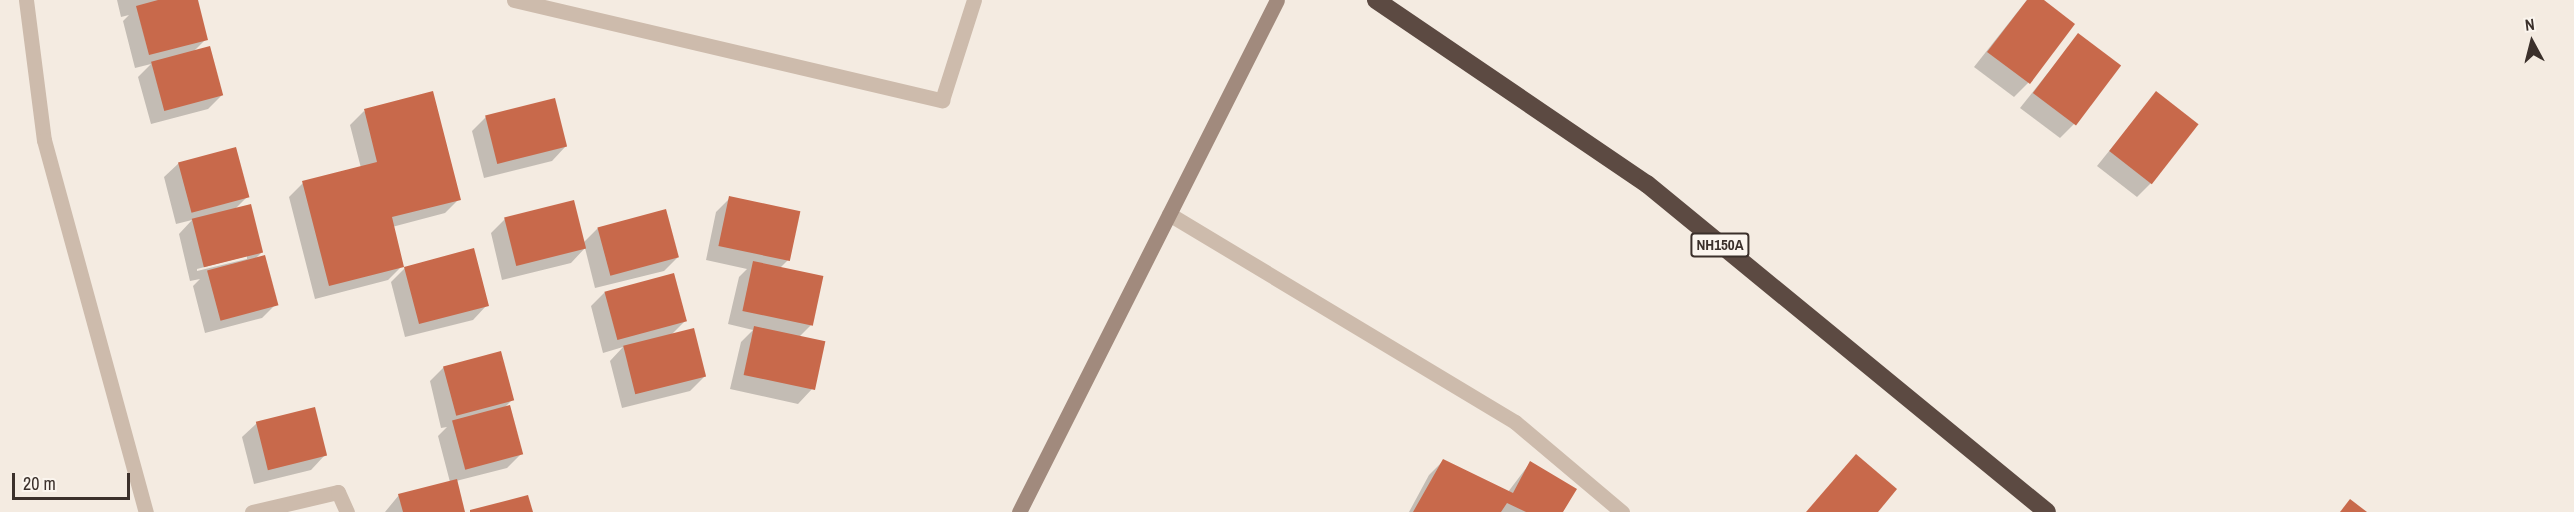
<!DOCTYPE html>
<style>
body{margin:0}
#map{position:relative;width:2574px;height:512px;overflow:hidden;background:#f4ebe1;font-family:"Archivo Narrow",sans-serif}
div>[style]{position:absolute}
.shadow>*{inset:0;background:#0003}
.building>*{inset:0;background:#c8694b;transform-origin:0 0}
.street>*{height:15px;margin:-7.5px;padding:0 7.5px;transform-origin:7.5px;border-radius:7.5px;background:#cdbbac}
.secondary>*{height:15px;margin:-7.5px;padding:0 7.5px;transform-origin:7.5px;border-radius:7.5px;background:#a18a7d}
.highway>*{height:18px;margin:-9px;padding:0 9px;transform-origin:9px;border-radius:9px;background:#5c4a42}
span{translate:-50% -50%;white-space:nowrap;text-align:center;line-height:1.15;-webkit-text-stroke:6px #fbf5ee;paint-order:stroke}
.shield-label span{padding:2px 4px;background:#fbf5ee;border:2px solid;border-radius:4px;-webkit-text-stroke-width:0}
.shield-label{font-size:15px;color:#3b302b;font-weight:700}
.north{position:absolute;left:2502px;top:12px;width:60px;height:60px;-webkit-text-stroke:4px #fbf5ee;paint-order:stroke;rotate:353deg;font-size:16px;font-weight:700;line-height:24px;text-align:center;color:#3b302b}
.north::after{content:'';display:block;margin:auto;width:21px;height:27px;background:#3b302b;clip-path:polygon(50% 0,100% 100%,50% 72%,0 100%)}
.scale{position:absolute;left:12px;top:473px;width:118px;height:27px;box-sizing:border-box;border:3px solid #3b302b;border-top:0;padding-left:8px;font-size:18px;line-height:21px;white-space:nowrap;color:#3b302b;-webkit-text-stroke:4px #fbf5ee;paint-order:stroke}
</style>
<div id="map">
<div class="shadow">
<i style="clip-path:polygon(117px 0,196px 0,206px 39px,193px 52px,222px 95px,208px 109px,151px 124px,138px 77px,151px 64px,135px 68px,123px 21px,129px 15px,121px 17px)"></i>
<i style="clip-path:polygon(2027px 0,2041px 0,2028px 83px,2014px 97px,1974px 67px)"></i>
<i style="clip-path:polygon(2078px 35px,2074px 124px,2060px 138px,2020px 108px)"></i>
<i style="clip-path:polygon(2156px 93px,2151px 183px,2137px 197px,2097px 166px)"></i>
<i style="clip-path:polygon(364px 111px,459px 199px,445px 213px,392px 227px,402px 266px,388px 280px,315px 299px,289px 197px,303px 183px,361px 168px,350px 125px)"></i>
<i style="clip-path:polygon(486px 117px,566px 146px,552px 161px,484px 178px,472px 131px)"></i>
<i style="clip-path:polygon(evenodd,179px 163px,248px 196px,234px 210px,261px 253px,254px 260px,276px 304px,262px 318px,205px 333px,193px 286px,200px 279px,190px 281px,179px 234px,192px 220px,176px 224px,164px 177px,179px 163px,247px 256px,247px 259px,197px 271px,197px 269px,247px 256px)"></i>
<i style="clip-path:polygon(730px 198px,788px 260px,780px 268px,811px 325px,799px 337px,812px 389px,798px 404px,730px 389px,741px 342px,753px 330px,728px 324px,739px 277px,747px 269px,706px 260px,716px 212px)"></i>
<i style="clip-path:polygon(505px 219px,583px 243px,598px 228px,678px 257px,664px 271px,595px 288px,585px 248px,571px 263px,502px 280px,491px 233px)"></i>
<i style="clip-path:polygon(405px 268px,487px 305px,473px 320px,405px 337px,391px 282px)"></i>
<i style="clip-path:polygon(605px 292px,685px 321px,671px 335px,705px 376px,690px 391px,622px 408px,610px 361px,623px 347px,603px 353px,591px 306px)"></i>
<i style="clip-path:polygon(444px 367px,513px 399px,504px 408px,521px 454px,507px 468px,456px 481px,464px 512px,385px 512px,399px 495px,450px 482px,438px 436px,447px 427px,441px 428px,430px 381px)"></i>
<i style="clip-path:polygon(257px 423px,325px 455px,311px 470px,254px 484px,242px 437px)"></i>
<i style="clip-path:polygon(1443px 461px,1508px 492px,1530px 463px,1561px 512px,1409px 512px,1429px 475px)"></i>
</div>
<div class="building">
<i style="clip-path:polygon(158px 0,198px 0,208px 40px,149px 55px,136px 6px)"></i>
<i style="clip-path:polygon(2027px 0,2044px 0,2075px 24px,2030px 84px,1987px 52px)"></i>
<i style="left:2078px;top:33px;width:54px;height:75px;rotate:37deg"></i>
<i style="left:210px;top:46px;width:51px;height:61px;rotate:75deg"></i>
<i style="clip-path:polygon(433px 91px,461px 200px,392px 217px,404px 267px,474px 248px,489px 306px,419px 324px,404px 267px,329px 286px,302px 181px,377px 162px,364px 109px)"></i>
<i style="left:2156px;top:91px;width:54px;height:76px;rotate:38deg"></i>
<i style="left:555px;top:98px;width:50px;height:72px;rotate:76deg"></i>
<i style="left:236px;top:147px;width:52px;height:60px;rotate:75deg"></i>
<i style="left:729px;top:196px;width:73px;height:51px;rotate:12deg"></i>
<i style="left:574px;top:200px;width:50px;height:72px;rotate:76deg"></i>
<i style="left:251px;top:204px;width:50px;height:61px;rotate:76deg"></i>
<i style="left:666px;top:209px;width:50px;height:71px;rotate:75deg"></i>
<i style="left:265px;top:255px;width:52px;height:60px;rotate:75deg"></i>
<i style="left:753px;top:261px;width:72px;height:51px;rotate:12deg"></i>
<i style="left:674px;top:273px;width:50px;height:72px;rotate:75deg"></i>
<i style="left:754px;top:326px;width:73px;height:50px;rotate:12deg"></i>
<i style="left:694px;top:328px;width:50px;height:73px;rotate:76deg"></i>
<i style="left:501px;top:351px;width:51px;height:60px;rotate:75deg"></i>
<i style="left:510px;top:405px;width:51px;height:60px;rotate:75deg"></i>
<i style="left:315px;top:407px;width:50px;height:61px;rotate:76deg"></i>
<i style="clip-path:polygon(1856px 454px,1897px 489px,1878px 512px,1806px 512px)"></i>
<i style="clip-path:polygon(1443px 459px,1513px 493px,1530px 461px,1577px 489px,1563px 512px,1526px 512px,1507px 503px,1501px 512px,1413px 512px)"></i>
<i style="clip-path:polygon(457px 479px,465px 512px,403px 512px,398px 494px)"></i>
<i style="clip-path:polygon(528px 495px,533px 512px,470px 512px,470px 510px)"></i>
<i style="clip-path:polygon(2350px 499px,2367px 512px,2340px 512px)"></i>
</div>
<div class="street">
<i style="left:26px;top:0;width:141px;rotate:82.7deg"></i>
<i style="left:44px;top:140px;width:386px;rotate:74.7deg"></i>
<i style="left:514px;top:0;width:440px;rotate:13.2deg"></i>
<i style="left:942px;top:100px;width:105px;rotate:-72.3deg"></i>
<i style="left:1169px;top:214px;width:404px;rotate:31deg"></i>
<i style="left:1515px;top:422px;width:140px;rotate:40.1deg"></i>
<i style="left:252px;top:512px;width:88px;rotate:-13.1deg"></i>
<i style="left:338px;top:492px;width:22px;rotate:66deg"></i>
</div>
<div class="secondary">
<i style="left:1019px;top:512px;width:573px;rotate:-63.26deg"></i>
</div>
<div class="highway">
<i style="left:1376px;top:0;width:328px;rotate:34.2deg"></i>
<i style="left:1647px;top:184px;width:517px;rotate:39.35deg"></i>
</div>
<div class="shield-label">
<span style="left:1720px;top:245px">NH150A</span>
</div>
<div class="north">N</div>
<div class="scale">20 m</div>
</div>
